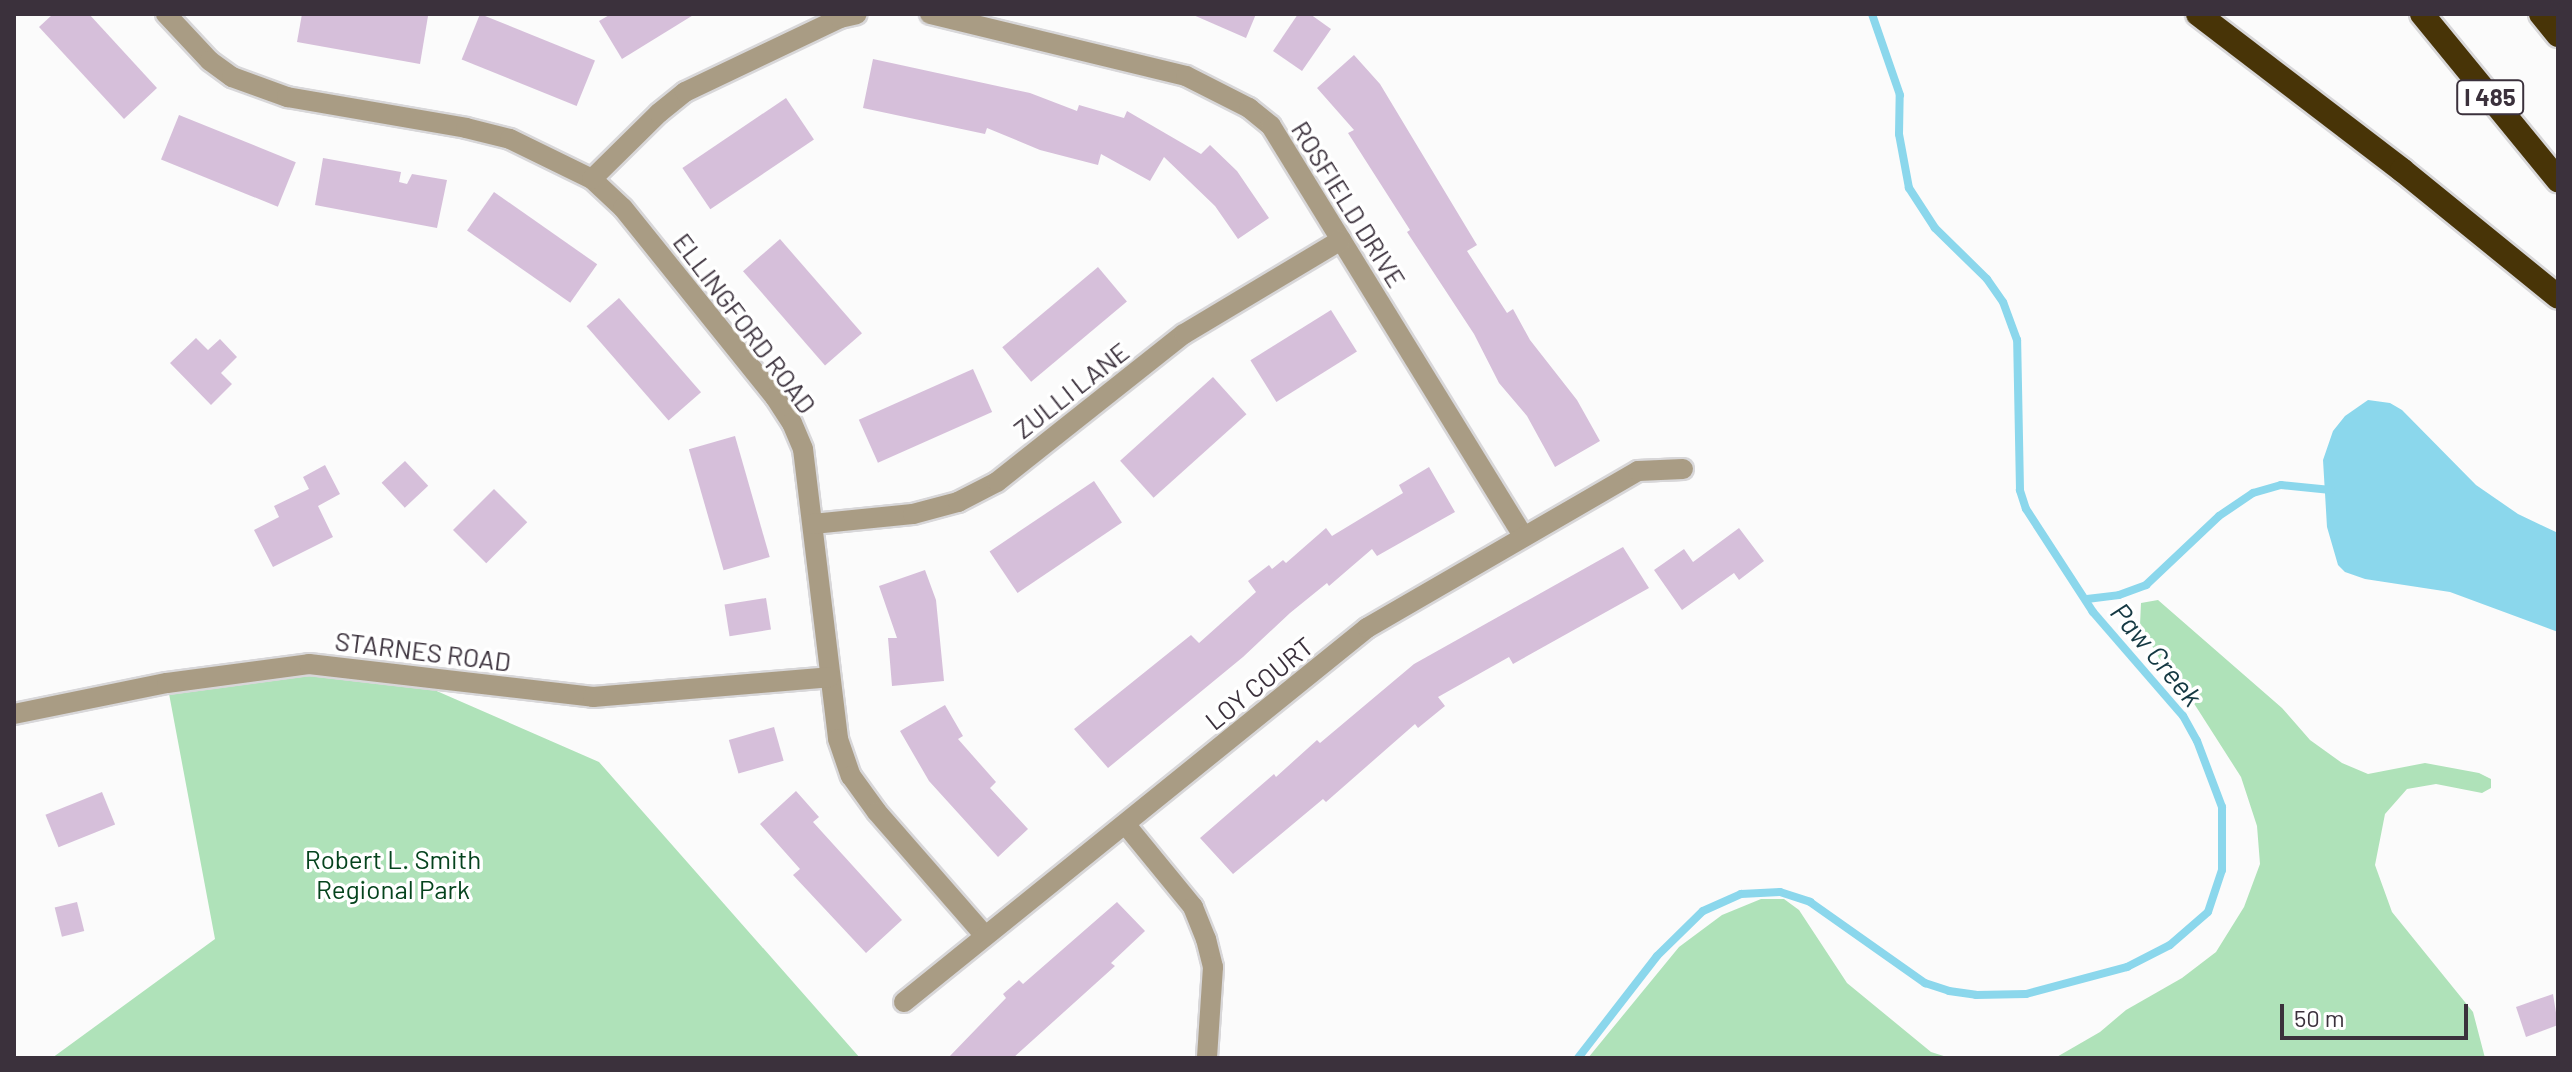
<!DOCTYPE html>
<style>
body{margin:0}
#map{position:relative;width:2572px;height:1072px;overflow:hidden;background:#fbfbfb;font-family:Barlow,sans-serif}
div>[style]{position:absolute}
.green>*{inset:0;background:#afe2b9}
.water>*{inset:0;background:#8bd7ec}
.stream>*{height:8px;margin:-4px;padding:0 4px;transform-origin:4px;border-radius:4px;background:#8bd7ec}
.building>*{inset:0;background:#d6bfda;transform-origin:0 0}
.roads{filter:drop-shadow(2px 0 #d8d7d9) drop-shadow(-2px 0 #d8d7d9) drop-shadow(0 2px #d8d7d9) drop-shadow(0 -2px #d8d7d9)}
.minor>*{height:20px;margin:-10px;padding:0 10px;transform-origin:10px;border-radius:10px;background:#a99c84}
.highway>*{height:24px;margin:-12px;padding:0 12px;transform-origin:12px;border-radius:12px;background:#483407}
span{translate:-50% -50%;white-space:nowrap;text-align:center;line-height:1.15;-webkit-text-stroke:7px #fff;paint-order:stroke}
.shield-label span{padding:2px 6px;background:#fff;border:2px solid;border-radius:6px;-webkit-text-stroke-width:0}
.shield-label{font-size:24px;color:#3b313c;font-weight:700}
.street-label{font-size:26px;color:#3b313c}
.park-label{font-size:26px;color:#05431d}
.water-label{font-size:28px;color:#143842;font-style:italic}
.frame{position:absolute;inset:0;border:16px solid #3b313c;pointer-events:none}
.scale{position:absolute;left:2280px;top:1004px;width:188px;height:36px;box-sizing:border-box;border:4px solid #3b313c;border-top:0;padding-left:10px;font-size:24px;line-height:28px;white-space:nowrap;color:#3b313c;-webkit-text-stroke:6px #fff;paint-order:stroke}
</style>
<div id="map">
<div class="green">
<i style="clip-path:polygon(2158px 600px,2282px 708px,2310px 740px,2342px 763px,2368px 774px,2425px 763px,2479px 773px,2491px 779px,2491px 788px,2482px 793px,2436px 784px,2407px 789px,2385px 814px,2375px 865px,2392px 912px,2473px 1012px,2485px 1058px,2055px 1058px,2100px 1032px,2126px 1010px,2182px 978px,2216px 952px,2244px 907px,2260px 864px,2257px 826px,2241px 777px,2195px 705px,2159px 658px,2140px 625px,2141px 603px)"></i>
<i style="clip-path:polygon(285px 665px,400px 675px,599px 762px,860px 1058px,52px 1058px,215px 939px,167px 683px)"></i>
<i style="clip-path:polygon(1761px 899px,1784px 899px,1799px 910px,1847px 983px,1931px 1052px,1950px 1058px,1588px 1058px,1679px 947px,1722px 915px)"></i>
</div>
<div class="water">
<i style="clip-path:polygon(2368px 400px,2390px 403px,2402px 410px,2476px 485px,2518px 514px,2558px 533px,2558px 632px,2450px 592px,2365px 579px,2345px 572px,2338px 565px,2327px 527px,2323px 460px,2333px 431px,2345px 416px)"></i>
</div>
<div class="stream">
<i style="left:2087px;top:599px;width:32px;rotate:-7deg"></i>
<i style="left:2119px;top:595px;width:29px;rotate:-20deg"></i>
<i style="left:2146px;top:585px;width:100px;rotate:-43.4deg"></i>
<i style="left:2219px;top:516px;width:41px;rotate:-34.1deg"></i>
<i style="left:2253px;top:493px;width:29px;rotate:-16deg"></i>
<i style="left:2281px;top:485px;width:50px;rotate:5.7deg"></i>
<i style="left:1578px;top:1058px;width:129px;rotate:-52.2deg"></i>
<i style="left:1657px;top:956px;width:64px;rotate:-44.4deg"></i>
<i style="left:1703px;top:911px;width:42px;rotate:-24.1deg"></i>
<i style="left:1741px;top:894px;width:39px;rotate:-3deg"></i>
<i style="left:1780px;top:892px;width:32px;rotate:18deg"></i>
<i style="left:1810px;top:902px;width:141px;rotate:35.2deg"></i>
<i style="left:1925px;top:983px;width:25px;rotate:18deg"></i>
<i style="left:1949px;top:991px;width:27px;rotate:8deg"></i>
<i style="left:1976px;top:995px;width:50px;rotate:-1.1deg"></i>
<i style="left:2026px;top:994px;width:105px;rotate:-15deg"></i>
<i style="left:2127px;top:967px;width:48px;rotate:-27.1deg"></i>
<i style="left:2170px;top:945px;width:50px;rotate:-41deg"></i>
<i style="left:2208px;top:912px;width:44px;rotate:-71.6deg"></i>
<i style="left:2222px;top:870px;width:63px;rotate:-90deg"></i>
<i style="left:2222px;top:807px;width:71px;rotate:-110.7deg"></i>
<i style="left:2197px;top:741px;width:29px;rotate:-119deg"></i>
<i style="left:2183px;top:716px;width:138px;rotate:-130.9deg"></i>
<i style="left:2093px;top:612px;width:123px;rotate:-123deg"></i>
<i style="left:2026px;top:509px;width:20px;rotate:-108deg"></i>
<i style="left:2020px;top:490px;width:150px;rotate:-91.1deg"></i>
<i style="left:2017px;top:340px;width:40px;rotate:-110.2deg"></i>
<i style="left:2003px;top:302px;width:28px;rotate:-125deg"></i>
<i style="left:1987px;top:279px;width:73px;rotate:-135.6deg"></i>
<i style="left:1935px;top:228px;width:48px;rotate:-123deg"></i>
<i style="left:1909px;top:188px;width:55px;rotate:-100.5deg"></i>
<i style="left:1899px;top:134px;width:39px;rotate:-89deg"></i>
<i style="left:1900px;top:95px;width:86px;rotate:-109.1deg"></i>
</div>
<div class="building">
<i style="clip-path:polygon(53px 14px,89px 14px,157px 88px,124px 119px,39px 27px)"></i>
<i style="clip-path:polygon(302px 14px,428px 16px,420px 64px,297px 42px)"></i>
<i style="left:480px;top:14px;width:124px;height:49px;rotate:22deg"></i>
<i style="clip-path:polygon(611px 14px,695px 14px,622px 59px,599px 21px)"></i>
<i style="clip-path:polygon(1191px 14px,1256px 14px,1246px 38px)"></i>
<i style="clip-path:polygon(1298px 14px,1310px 14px,1331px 29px,1302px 71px,1273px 51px)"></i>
<i style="clip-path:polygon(1354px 55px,1380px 84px,1477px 245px,1467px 251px,1507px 313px,1513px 309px,1530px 340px,1577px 400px,1600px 441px,1555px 467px,1527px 416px,1499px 383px,1474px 334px,1407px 232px,1410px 230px,1348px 133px,1354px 130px,1317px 88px)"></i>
<i style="clip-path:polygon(873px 59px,1030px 93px,1077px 111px,1079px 105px,1124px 118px,1127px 111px,1201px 154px,1210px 145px,1237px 171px,1269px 218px,1238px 239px,1215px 206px,1164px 157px,1150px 181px,1101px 154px,1098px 165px,1040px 150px,987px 128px,985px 134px,863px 108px)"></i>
<i style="left:786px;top:98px;width:50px;height:125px;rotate:56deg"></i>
<i style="left:179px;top:115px;width:126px;height:48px;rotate:22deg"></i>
<i style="clip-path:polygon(323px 158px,401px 172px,399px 182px,407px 184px,412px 174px,447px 180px,437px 228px,315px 205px)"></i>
<i style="left:494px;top:192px;width:126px;height:47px;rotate:35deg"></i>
<i style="left:780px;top:239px;width:125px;height:49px;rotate:49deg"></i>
<i style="left:1098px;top:267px;width:45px;height:125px;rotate:50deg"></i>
<i style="left:619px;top:298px;width:125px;height:43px;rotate:49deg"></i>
<i style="left:1331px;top:310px;width:49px;height:95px;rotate:58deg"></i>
<i style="clip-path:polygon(196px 338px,208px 350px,220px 339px,237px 357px,221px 373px,232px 384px,211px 405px,170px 363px)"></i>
<i style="left:973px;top:369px;width:47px;height:125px;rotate:66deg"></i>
<i style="left:1213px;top:377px;width:50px;height:125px;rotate:48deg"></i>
<i style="left:735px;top:436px;width:126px;height:48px;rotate:74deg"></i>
<i style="left:405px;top:461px;width:34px;height:32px;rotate:47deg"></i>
<i style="clip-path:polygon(325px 465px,340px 494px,318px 506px,333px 537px,273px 567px,254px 530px,279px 517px,274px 506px,309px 489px,303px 477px)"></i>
<i style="clip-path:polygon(1429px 467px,1455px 512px,1377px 556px,1372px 549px,1329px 586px,1327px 583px,1290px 613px,1243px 657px,1108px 768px,1074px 729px,1191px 635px,1199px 643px,1256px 592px,1248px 581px,1269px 565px,1272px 569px,1283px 560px,1286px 563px,1326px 528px,1332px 536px,1403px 493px,1399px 485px)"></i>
<i style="left:1094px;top:481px;width:50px;height:126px;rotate:56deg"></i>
<i style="left:494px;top:489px;width:47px;height:58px;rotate:45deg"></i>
<i style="clip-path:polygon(1739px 528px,1764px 561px,1739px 580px,1734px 573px,1682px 610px,1654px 570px,1684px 549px,1693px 562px)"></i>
<i style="clip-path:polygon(1623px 547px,1649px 588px,1513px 664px,1509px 657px,1438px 697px,1445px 706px,1418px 728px,1415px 724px,1326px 802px,1323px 799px,1233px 874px,1200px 838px,1274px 774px,1276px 777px,1317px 740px,1320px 743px,1414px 664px)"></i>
<i style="clip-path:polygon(925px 570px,936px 600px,944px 681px,892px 686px,888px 638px,897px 638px,879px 586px)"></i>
<i style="left:766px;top:598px;width:32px;height:42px;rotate:81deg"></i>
<i style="clip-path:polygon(945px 705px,963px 736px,958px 739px,996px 782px,990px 788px,1028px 829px,998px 857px,929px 781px,900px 731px)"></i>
<i style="left:774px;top:727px;width:35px;height:47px;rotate:74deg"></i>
<i style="clip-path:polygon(796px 791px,819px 817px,813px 822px,902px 920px,866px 953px,793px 875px,800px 869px,760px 824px)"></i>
<i style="left:102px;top:792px;width:35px;height:61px;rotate:68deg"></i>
<i style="left:77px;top:902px;width:30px;height:23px;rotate:76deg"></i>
<i style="clip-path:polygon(1117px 902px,1145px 931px,1111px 963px,1115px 966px,1013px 1058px,948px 1058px,1006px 998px,1003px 994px,1019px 980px,1023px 984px)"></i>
<i style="clip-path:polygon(2553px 994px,2558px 1025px,2526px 1037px,2516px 1007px)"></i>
</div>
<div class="roads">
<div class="minor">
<i style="left:166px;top:14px;width:64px;rotate:46.9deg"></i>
<i style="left:210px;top:61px;width:27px;rotate:36deg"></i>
<i style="left:232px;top:77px;width:59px;rotate:20deg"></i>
<i style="left:287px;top:97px;width:182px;rotate:9.8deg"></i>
<i style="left:466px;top:128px;width:45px;rotate:14deg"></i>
<i style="left:510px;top:139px;width:91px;rotate:26deg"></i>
<i style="left:592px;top:179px;width:42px;rotate:43.1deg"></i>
<i style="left:623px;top:208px;width:243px;rotate:51.2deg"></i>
<i style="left:775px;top:397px;width:31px;rotate:57deg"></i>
<i style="left:792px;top:423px;width:28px;rotate:67deg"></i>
<i style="left:803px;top:449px;width:292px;rotate:83.1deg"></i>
<i style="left:838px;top:739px;width:39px;rotate:71deg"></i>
<i style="left:851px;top:776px;width:44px;rotate:54.2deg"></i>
<i style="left:877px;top:812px;width:164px;rotate:48.9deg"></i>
<i style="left:930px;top:14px;width:263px;rotate:13.6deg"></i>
<i style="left:1186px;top:76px;width:71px;rotate:26.9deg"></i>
<i style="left:1249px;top:108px;width:28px;rotate:39deg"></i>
<i style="left:1271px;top:126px;width:481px;rotate:58.4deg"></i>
<i style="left:592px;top:179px;width:94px;rotate:-44.6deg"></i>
<i style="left:659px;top:113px;width:33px;rotate:-39deg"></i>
<i style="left:685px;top:92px;width:172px;rotate:-25.5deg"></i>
<i style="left:840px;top:18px;width:17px;rotate:-13deg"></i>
<i style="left:813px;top:524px;width:100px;rotate:-5.7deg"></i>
<i style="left:913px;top:514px;width:47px;rotate:-14.9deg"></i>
<i style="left:958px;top:502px;width:44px;rotate:-27.1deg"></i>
<i style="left:997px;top:482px;width:238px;rotate:-38.4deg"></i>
<i style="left:1184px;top:334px;width:183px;rotate:-30.9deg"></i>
<i style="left:14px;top:714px;width:156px;rotate:-11.5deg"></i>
<i style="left:167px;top:683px;width:143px;rotate:-7.6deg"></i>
<i style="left:309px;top:664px;width:286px;rotate:6.6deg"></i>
<i style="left:593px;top:697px;width:237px;rotate:-4.8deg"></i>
<i style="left:1126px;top:825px;width:106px;rotate:50.7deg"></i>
<i style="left:1193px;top:907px;width:35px;rotate:68deg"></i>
<i style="left:1206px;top:939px;width:29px;rotate:76deg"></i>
<i style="left:1213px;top:967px;width:91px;rotate:93.8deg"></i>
<i style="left:904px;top:1002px;width:595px;rotate:-38.93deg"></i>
<i style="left:1367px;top:628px;width:313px;rotate:-30.1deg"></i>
<i style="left:1638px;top:471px;width:45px;rotate:-2.5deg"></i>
</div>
<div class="highway">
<i style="left:2198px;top:14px;width:257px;rotate:37.4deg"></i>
<i style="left:2402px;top:170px;width:201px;rotate:39.1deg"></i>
<i style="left:2422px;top:14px;width:215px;rotate:50.7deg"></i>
<i style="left:2541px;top:14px;width:27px;rotate:51deg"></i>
</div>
</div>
<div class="shield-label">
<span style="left:2490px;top:97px">I 485</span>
</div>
<div class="street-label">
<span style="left:1349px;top:204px;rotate:58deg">ROSFIELD DRIVE</span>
<span style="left:745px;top:323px;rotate:53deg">ELLINGFORD ROAD</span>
<span style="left:1071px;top:390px;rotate:-38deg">ZULLI LANE</span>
<span style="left:423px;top:651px;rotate:7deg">STARNES ROAD</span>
<span style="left:1259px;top:683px;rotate:-39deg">LOY COURT</span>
</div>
<div class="park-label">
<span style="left:393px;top:874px">Robert L. Smith<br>Regional Park</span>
</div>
<div class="water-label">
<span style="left:2157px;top:654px;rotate:50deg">Paw Creek</span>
</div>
<div class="frame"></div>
<div class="scale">50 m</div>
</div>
